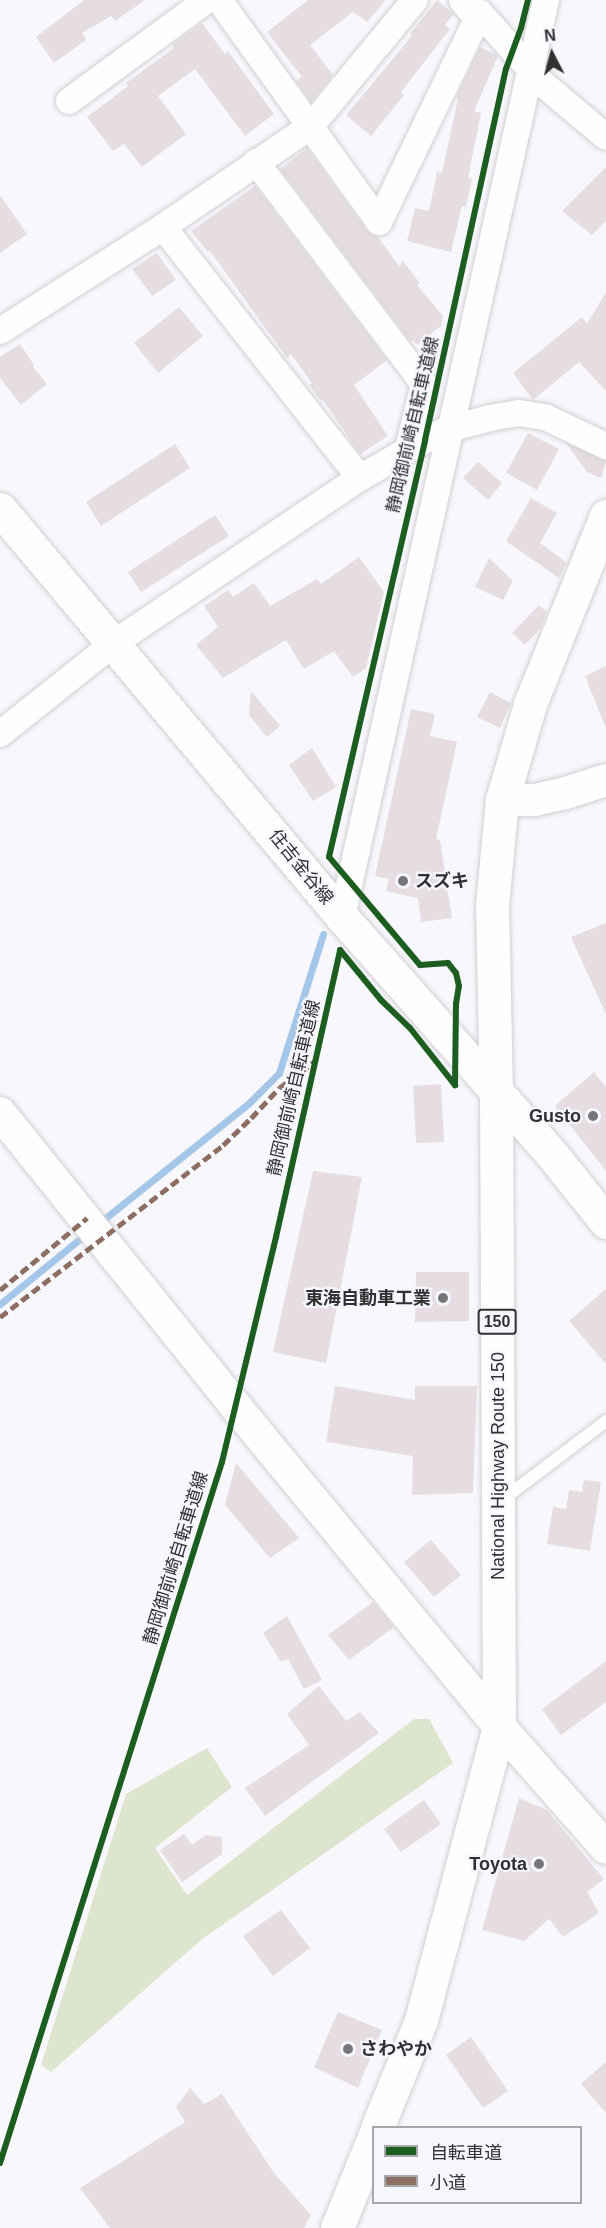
<!DOCTYPE html>
<html>
<head>
<meta charset="utf-8">
<style>
	body { margin:0 }
	#map { position:relative; width:606px; height:2228px; overflow:hidden; background:#f7f7fc; font-family:Helvetica,"Noto Sans JP",sans-serif }
	div>[style] { position:absolute }
	[style*='--x'] { left:calc(var(--x)*1px); top:calc(var(--y)*1px); width:calc(var(--w)*1px); rotate:calc(var(--a)*1deg) }
	.green>* { inset:0; background:#dee5cf }
	.stream>* { height:7px; margin:-3.5px; padding:0 3.5px; transform-origin:3.5px; border-radius:3.5px; background:#a4c7e9 }
	.building>* { inset:0; background:#e5dde2 }
	.roads { filter:drop-shadow(0 0 2px #d0d0d4) drop-shadow(0 0 2px #d0d0d4) }
	.service>* { height:12px; margin:-6px; padding:0 6px; transform-origin:6px; border-radius:6px; background:#fefeff }
	.minor>* { height:26px; margin:-13px; padding:0 13px; transform-origin:13px; border-radius:13px; background:#fefeff }
	.tertiary>* { height:32px; margin:-16px; padding:0 16px; transform-origin:16px; border-radius:16px; background:#fefeff }
	.secondary>* { height:33px; margin:-16.5px; padding:0 16.5px; transform-origin:16.5px; border-radius:16.5px; background:#fefeff }
	.trunk>* { height:33px; margin:-16.5px; padding:0 16.5px; transform-origin:16.5px; border-radius:16.5px; background:#fefeff }
	.quiet>* { height:4.5px; margin-top:-2.25px; transform-origin:0; background:repeating-linear-gradient(90deg,#8d6e63 0 9px,transparent 0 13.5px) }
	.cycleway>* { height:6px; margin:-3px; padding:0 3px; transform-origin:3px; border-radius:3px; background:#1b5e20 }
	.dots>* { width:16px; height:16px; translate:-50% -50%; box-sizing:border-box; border:3px solid #f6f6fd; border-radius:50% }
	span { translate:-50% -50%; white-space:nowrap; text-align:center; line-height:1.15; -webkit-text-stroke:4.5px #f6f6fd; paint-order:stroke }
	.shield-label span { padding:2px 4px; background:#f6f6fd; border:2px solid; border-radius:4px; -webkit-text-stroke-width:0 }
	.shield-label { font-size:16px; color:#313133; font-weight:700 }
	.street-label { font-size:18px; color:#313133 }
	.poi-label { font-size:18px; color:#313133; font-weight:700 }
	.left { translate:0 -50%; text-align:left }
	.right { translate:-100% -50%; text-align:right }
	.legend { position:absolute; left:372px; top:2126px; width:210px; height:78px; box-sizing:border-box; background:#f6f6fd; border:2px solid #a7a7ac; margin:0; padding:8px 10px; list-style:none; font-size:18px; color:#313133 }
	.legend li { display:flex; align-items:center; gap:12px; height:30px }
	.legend b { width:30px; border:2px solid #a7a7ac }
	.north { position:absolute; left:522px; top:24px; width:60px; height:60px; -webkit-text-stroke:4px #f6f6fd; paint-order:stroke; rotate:354deg; font-size:16px; font-weight:700; line-height:24px; text-align:center; color:#313133 }
	.north::after { content:''; display:block; margin:auto; width:21px; height:27px; background:#313133; clip-path:polygon(50% 0,100% 100%,50% 72%,0 100%) }
</style>
</head>
<body>
<div id="map">
	<div class="green">
		<i style="clip-path:polygon(414px 1719px,429px 1719px,453px 1763px,201px 1940px,51px 2072px,41px 2065px,126px 1794px,207px 1748px,232px 1787px,155px 1848px,187px 1895px)"></i>
	</div>
	<div class="stream">
		<i style="--x:98;--y:1224;--w:192;--a:-38.7"></i>
		<i style="--x:248;--y:1104;--w:44;--a:-45"></i>
		<i style="--x:279;--y:1073;--w:146;--a:-72.4"></i>
		<i style="--x:0;--y:1304;--w:112;--a:-39.2"></i>
	</div>
	<div class="building">
		<i style="clip-path:polygon(84px 0,145px 0,115px 21px,111px 16px,82px 33px,86px 40px,54px 63px,36px 37px)"></i>
		<i style="clip-path:polygon(308px 0,386px 0,367px 22px,353px 12px,310px 45px,333px 75px,311px 102px,296px 81px,302px 77px,267px 32px)"></i>
		<i style="clip-path:polygon(437px 0,454px 14px,445px 25px,450px 29px,401px 92px,404px 95px,371px 136px,346px 115px,406px 43px,411px 36px,410px 34px)"></i>
		<i style="clip-path:polygon(202px 23px,225px 54px,228px 51px,274px 114px,245px 136px,195px 69px,158px 96px,186px 134px,142px 167px,124px 144px,113px 151px,87px 117px,128px 86px,126px 83px,174px 48px,172px 45px)"></i>
		<i style="clip-path:polygon(480px 47px,498px 56px,474px 111px,481px 113px,468px 178px,472px 178px,466px 207px,462px 206px,451px 252px,407px 241px,415px 208px,429px 211px,437px 172px,442px 173px,458px 99px,456px 98px)"></i>
		<i style="clip-path:polygon(307px 148px,367px 231px,377px 236px,400px 267px,402px 260px,420px 283px,417px 285px,443px 316px,441px 326px,417px 345px,413px 340px,411px 342px,280px 169px)"></i>
		<i style="clip-path:polygon(606px 167px,606px 221px,592px 235px,562px 211px)"></i>
		<i style="clip-path:polygon(255px 186px,387px 360px,354px 385px,388px 436px,360px 454px,323px 400px,321px 401px,309px 385px,312px 383px,291px 354px,287px 358px,210px 251px,208px 252px,191px 231px)"></i>
		<i style="clip-path:polygon(0 195px,27px 234px,0 253px)"></i>
		<i style="clip-path:polygon(157px 253px,176px 280px,152px 296px,132px 269px)"></i>
		<i style="clip-path:polygon(606px 292px,606px 391px,579px 362px,533px 400px,513px 373px,582px 317px,587px 324px)"></i>
		<i style="clip-path:polygon(179px 307px,203px 336px,158px 373px,134px 343px)"></i>
		<i style="clip-path:polygon(20px 344px,34px 365px,33px 367px,47px 384px,21px 405px,0 378px,0 357px)"></i>
		<i style="clip-path:polygon(528px 433px,559px 449px,537px 490px,506px 473px)"></i>
		<i style="clip-path:polygon(566px 443px,606px 461px,601px 478px,587px 472px)"></i>
		<i style="clip-path:polygon(175px 444px,190px 468px,101px 526px,86px 502px)"></i>
		<i style="clip-path:polygon(478px 462px,502px 483px,488px 500px,463px 478px)"></i>
		<i style="clip-path:polygon(531px 498px,557px 513px,540px 543px,567px 563px,559px 578px,506px 541px)"></i>
		<i style="clip-path:polygon(215px 515px,229px 536px,141px 592px,128px 572px)"></i>
		<i style="clip-path:polygon(359px 557px,384px 592px,366px 668px,353px 677px,334px 651px,304px 669px,286px 640px,223px 678px,196px 645px,218px 627px,204px 606px,228px 590px,233px 597px,254px 583px,270px 606px,317px 579px,321px 584px)"></i>
		<i style="clip-path:polygon(489px 558px,513px 581px,503px 600px,475px 587px)"></i>
		<i style="clip-path:polygon(539px 605px,547px 612px,540px 629px,525px 645px,512px 633px)"></i>
		<i style="clip-path:polygon(606px 666px,606px 726px,605px 726px,585px 676px)"></i>
		<i style="clip-path:polygon(251px 691px,280px 726px,267px 737px,249px 715px)"></i>
		<i style="clip-path:polygon(490px 692px,511px 703px,500px 728px,477px 717px)"></i>
		<i style="clip-path:polygon(411px 709px,435px 714px,430px 736px,457px 742px,436px 839px,440px 840px,452px 918px,421px 922px,418px 898px,386px 891px,389px 879px,375px 876px)"></i>
		<i style="clip-path:polygon(312px 748px,336px 787px,313px 801px,289px 765px)"></i>
		<i style="clip-path:polygon(606px 923px,606px 1014px,571px 937px)"></i>
		<i style="clip-path:polygon(594px 1072px,606px 1087px,606px 1171px,555px 1106px)"></i>
		<i style="clip-path:polygon(441px 1084px,444px 1142px,416px 1143px,413px 1086px)"></i>
		<i style="clip-path:polygon(313px 1171px,362px 1177px,326px 1363px,273px 1352px)"></i>
		<i style="clip-path:polygon(416px 1272px,469px 1272px,469px 1321px,415px 1322px)"></i>
		<i style="clip-path:polygon(606px 1289px,606px 1364px,569px 1321px)"></i>
		<i style="clip-path:polygon(335px 1386px,415px 1400px,415px 1386px,477px 1386px,473px 1493px,412px 1495px,413px 1456px,326px 1442px)"></i>
		<i style="clip-path:polygon(236px 1463px,299px 1538px,270px 1558px,225px 1505px)"></i>
		<i style="clip-path:polygon(584px 1480px,601px 1482px,590px 1551px,547px 1544px,553px 1507px,566px 1509px,569px 1490px,582px 1492px)"></i>
		<i style="clip-path:polygon(431px 1540px,461px 1575px,434px 1597px,404px 1562px)"></i>
		<i style="clip-path:polygon(373px 1602px,394px 1627px,349px 1660px,328px 1635px)"></i>
		<i style="clip-path:polygon(287px 1616px,322px 1680px,304px 1689px,288px 1659px,281px 1662px,263px 1633px)"></i>
		<i style="clip-path:polygon(606px 1661px,606px 1702px,561px 1735px,542px 1709px)"></i>
		<i style="clip-path:polygon(319px 1686px,346px 1721px,360px 1712px,379px 1733px,265px 1816px,245px 1788px,309px 1745px,287px 1714px)"></i>
		<i style="clip-path:polygon(519px 1798px,547px 1810px,604px 1879px,587px 1892px,599px 1913px,563px 1937px,549px 1919px,524px 1941px,482px 1930px)"></i>
		<i style="clip-path:polygon(424px 1800px,441px 1824px,401px 1852px,384px 1829px)"></i>
		<i style="clip-path:polygon(184px 1834px,192px 1845px,206px 1835px,222px 1837px,222px 1854px,182px 1882px,160px 1850px)"></i>
		<i style="clip-path:polygon(281px 1910px,310px 1948px,273px 1976px,243px 1936px)"></i>
		<i style="clip-path:polygon(338px 2012px,382px 2030px,358px 2088px,314px 2067px)"></i>
		<i style="clip-path:polygon(471px 2037px,508px 2091px,483px 2108px,446px 2055px)"></i>
		<i style="clip-path:polygon(606px 2062px,606px 2113px,581px 2084px)"></i>
		<i style="clip-path:polygon(190px 2088px,204px 2104px,222px 2094px,274px 2173px,311px 2215px,304px 2228px,110px 2228px,80px 2188px,185px 2122px,176px 2107px)"></i>
	</div>
	<div class="roads">
		<div class="service">
			<i style="--x:502;--y:1500;--w:131;--a:-37.2"></i>
		</div>
		<div class="minor">
			<i style="--x:219;--y:0;--w:274;--a:54.2"></i>
			<i style="--x:379;--y:222;--w:232;--a:-64.2"></i>
			<i style="--x:462;--y:0;--w:11;--a:52"></i>
			<i style="--x:469;--y:9;--w:12;--a:20"></i>
			<i style="--x:480;--y:13;--w:95;--a:48.4"></i>
			<i style="--x:543;--y:84;--w:82;--a:40.1"></i>
			<i style="--x:69;--y:101;--w:171;--a:-36.2"></i>
			<i style="--x:256;--y:162;--w:278;--a:52.9"></i>
			<i style="--x:424;--y:384;--w:66;--a:104"></i>
			<i style="--x:163;--y:227;--w:319;--a:51.9"></i>
			<i style="--x:0;--y:331;--w:193;--a:-32.5"></i>
			<i style="--x:163;--y:227;--w:179;--a:-34.3"></i>
			<i style="--x:311;--y:126;--w:163;--a:-50.5"></i>
			<i style="--x:0;--y:734;--w:146;--a:-38.6"></i>
			<i style="--x:114;--y:643;--w:296;--a:-33.9"></i>
			<i style="--x:360;--y:478;--w:75;--a:-30.3"></i>
			<i style="--x:425;--y:440;--w:26;--a:-25"></i>
			<i style="--x:449;--y:429;--w:42;--a:-15"></i>
			<i style="--x:490;--y:418;--w:29;--a:-10"></i>
			<i style="--x:519;--y:413;--w:26;--a:9"></i>
			<i style="--x:545;--y:417;--w:68;--a:25.4"></i>
			<i style="--x:342;--y:917;--w:939;--a:-77.46"></i>
		</div>
		<div class="tertiary">
			<i style="--x:502;--y:800;--w:33;--a:0"></i>
			<i style="--x:535;--y:800;--w:32;--a:-13"></i>
			<i style="--x:566;--y:793;--w:42;--a:-18"></i>
			<i style="--x:0;--y:1113;--w:377;--a:51.2"></i>
			<i style="--x:236;--y:1407;--w:413;--a:50.5"></i>
			<i style="--x:499;--y:1726;--w:162;--a:48.7"></i>
		</div>
		<div class="secondary">
			<i style="--x:0;--y:509;--w:532;--a:50.03"></i>
			<i style="--x:342;--y:917;--w:314;--a:48.5"></i>
			<i style="--x:550;--y:1152;--w:90;--a:51.3"></i>
		</div>
		<div class="trunk">
			<i style="--x:377;--y:2128;--w:117;--a:-67.8"></i>
			<i style="--x:421;--y:2020;--w:304;--a:-75.1"></i>
			<i style="--x:499;--y:1726;--w:633;--a:-90.27"></i>
			<i style="--x:496;--y:1093;--w:188;--a:-91.2"></i>
			<i style="--x:492;--y:905;--w:105;--a:-84.6"></i>
			<i style="--x:502;--y:800;--w:100;--a:-73.7"></i>
			<i style="--x:530;--y:704;--w:203;--a:-68"></i>
			<i style="--x:337;--y:2228;--w:98;--a:-67.9"></i>
		</div>
	</div>
	<div class="quiet">
		<i style="--x:0;--y:1290;--w:113;--a:-39.6"></i>
		<i style="--x:0;--y:1317;--w:282;--a:-37.6"></i>
		<i style="--x:223;--y:1145;--w:39;--a:-44"></i>
		<i style="--x:251;--y:1118;--w:41;--a:-47"></i>
		<i style="--x:279;--y:1088;--w:45;--a:-36.9"></i>
	</div>
	<div class="cycleway">
		<i style="--x:340;--y:950;--w:65;--a:50.6"></i>
		<i style="--x:381;--y:1000;--w:40;--a:44"></i>
		<i style="--x:410;--y:1028;--w:73;--a:51.7"></i>
		<i style="--x:455;--y:1085;--w:81;--a:-89.3"></i>
		<i style="--x:456;--y:1004;--w:18;--a:-81"></i>
		<i style="--x:459;--y:986;--w:13;--a:-103"></i>
		<i style="--x:456;--y:973;--w:13;--a:-129"></i>
		<i style="--x:448;--y:963;--w:28;--a:176"></i>
		<i style="--x:420;--y:965;--w:141;--a:-130.1"></i>
		<i style="--x:329;--y:857;--w:428;--a:-77"></i>
		<i style="--x:425;--y:440;--w:380;--a:-77.7"></i>
		<i style="--x:506;--y:69;--w:44;--a:-69.9"></i>
		<i style="--x:521;--y:28;--w:29;--a:-76"></i>
		<i style="--x:0;--y:2163;--w:735;--a:-72.43"></i>
		<i style="--x:222;--y:1462;--w:231;--a:-76.5"></i>
		<i style="--x:276;--y:1237;--w:294;--a:-77.4"></i>
	</div>
	<div class="dots">
		<i style="left:403px;top:881px;background:#767679"></i>
		<i style="left:593px;top:1116px;background:#767679"></i>
		<i style="left:443px;top:1298px;background:#767679"></i>
		<i style="left:539px;top:1864px;background:#767679"></i>
		<i style="left:348px;top:2049px;background:#767679"></i>
	</div>
	<div class="shield-label">
		<span style="left:497px;top:1322px">150</span>
	</div>
	<div class="street-label">
		<span style="left:413px;top:425px;rotate:-77deg">静岡御前崎自転車道線</span>
		<span style="left:301px;top:867px;rotate:51deg">住吉金谷線</span>
		<span style="left:294px;top:1088px;rotate:-77deg">静岡御前崎自転車道線</span>
		<span style="left:498px;top:1466px;rotate:-90deg">National Highway Route 150</span>
		<span style="left:176px;top:1558px;rotate:-73deg">静岡御前崎自転車道線</span>
	</div>
	<div class="poi-label">
		<span class="left" style="left:415px;top:881px">スズキ</span>
		<span class="right" style="left:581px;top:1116px">Gusto</span>
		<span class="right" style="left:431px;top:1298px">東海自動車工業</span>
		<span class="right" style="left:527px;top:1864px">Toyota</span>
		<span class="left" style="left:360px;top:2049px">さわやか</span>
	</div>
	<ul class="legend">
	<li><b style="height:8px;background:#1b5e20"></b>自転車道</li>
	<li><b style="height:8px;background:#8d6e63"></b>小道</li>
	</ul>
	<div class="north">N</div>
</div>
</body>
</html>
